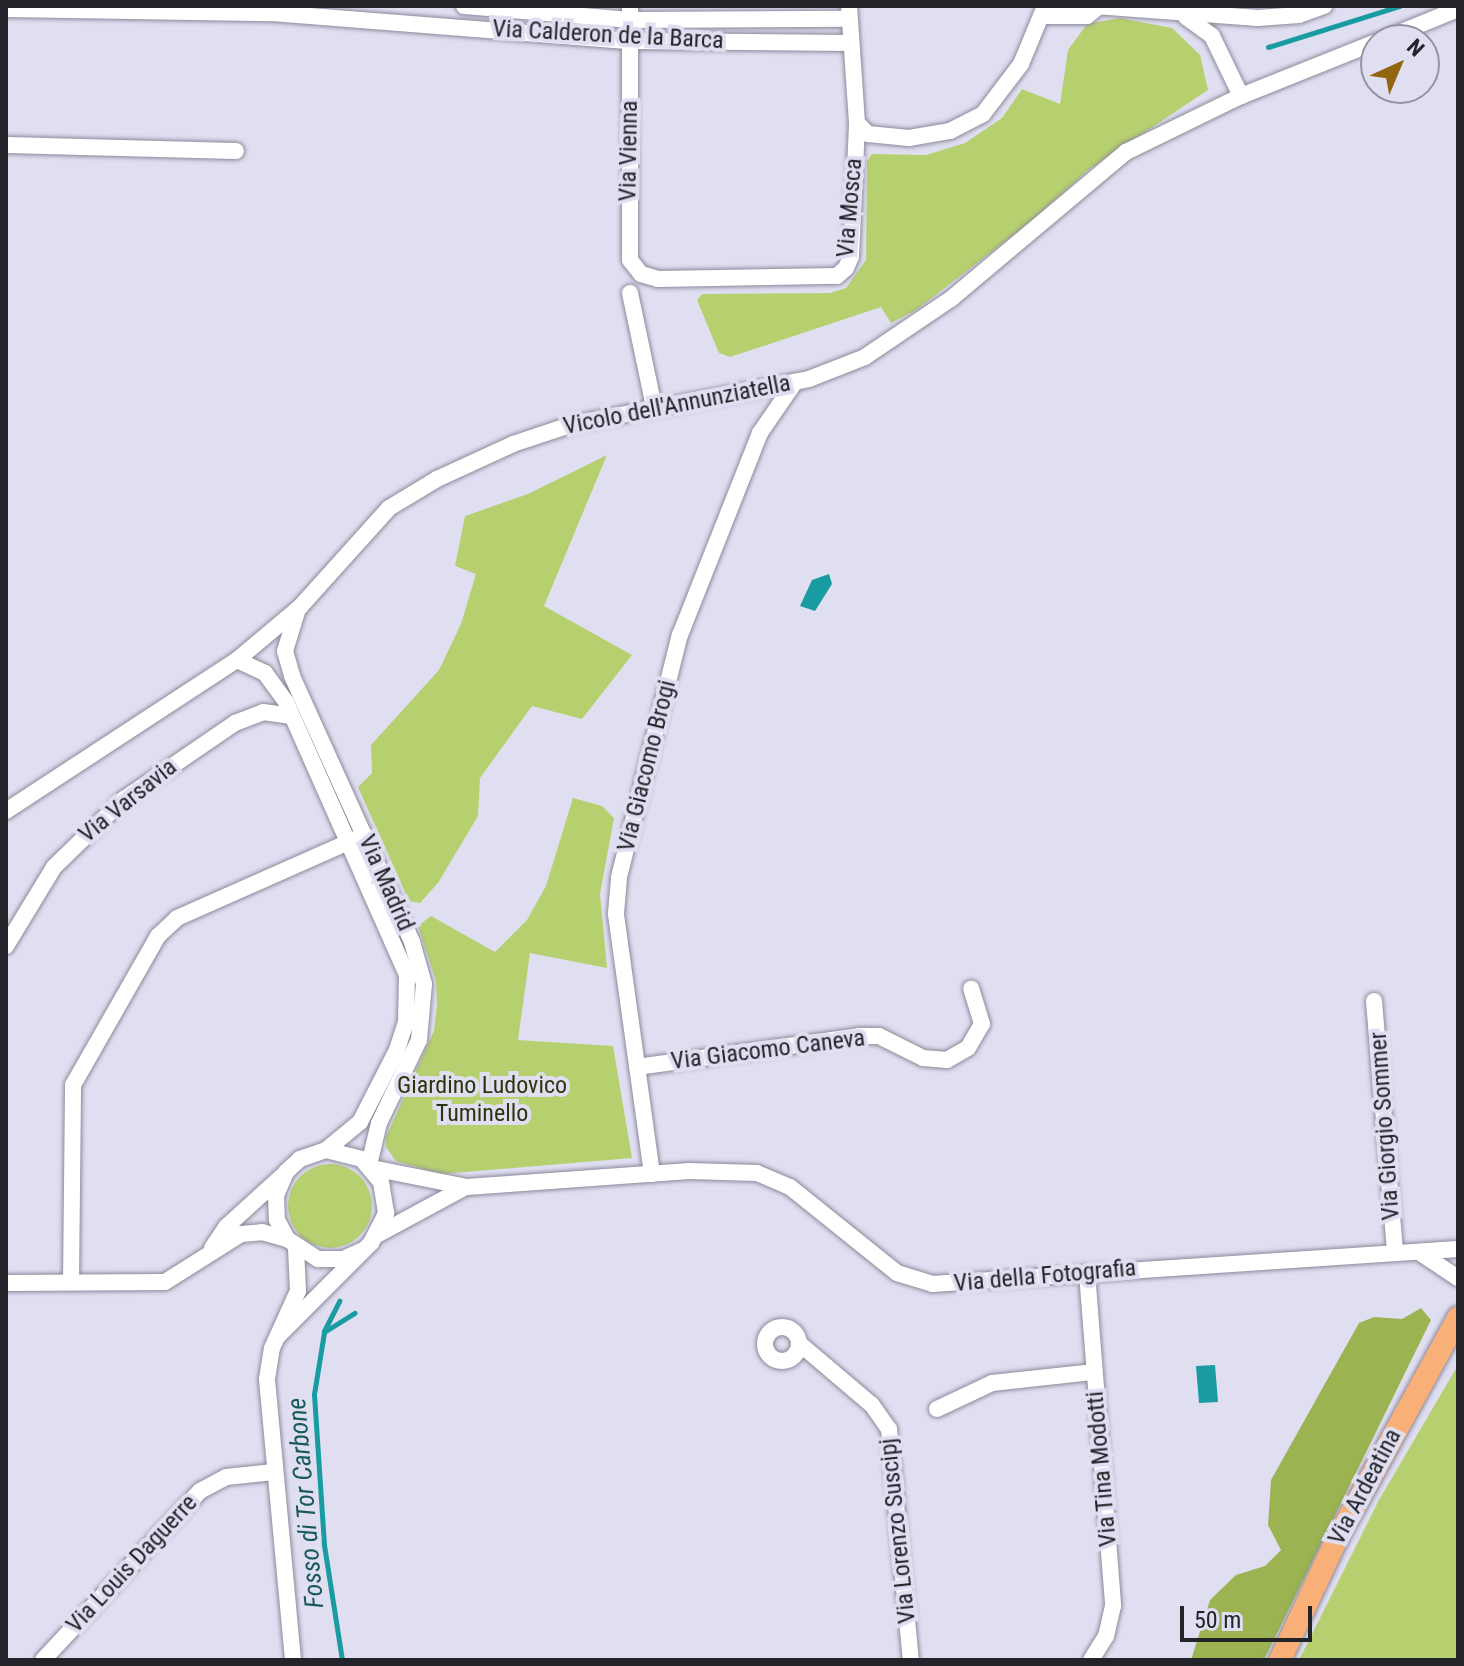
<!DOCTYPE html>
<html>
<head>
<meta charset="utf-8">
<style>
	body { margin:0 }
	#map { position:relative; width:1464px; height:1666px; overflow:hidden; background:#e0dff2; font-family:"Roboto Condensed",sans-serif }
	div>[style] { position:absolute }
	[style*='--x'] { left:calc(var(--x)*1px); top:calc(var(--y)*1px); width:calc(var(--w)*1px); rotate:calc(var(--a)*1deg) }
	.green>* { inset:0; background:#b7d06f }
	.round { border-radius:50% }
	.forest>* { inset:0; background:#9bb350 }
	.water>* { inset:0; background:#189ca2 }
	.stream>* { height:5px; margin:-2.5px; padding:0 2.5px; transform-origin:2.5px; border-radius:2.5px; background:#189ca2 }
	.roads { filter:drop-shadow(0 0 2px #8b8a9b) drop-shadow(0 0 2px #8b8a9b) }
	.minor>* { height:16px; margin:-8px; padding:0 8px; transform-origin:8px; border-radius:8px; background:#fff }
	.minor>.ring { margin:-8px; padding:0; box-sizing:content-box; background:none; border:16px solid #fff; border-radius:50% }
	.major>* { height:22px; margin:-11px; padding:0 11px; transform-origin:11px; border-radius:11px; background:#f9af78 }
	span { translate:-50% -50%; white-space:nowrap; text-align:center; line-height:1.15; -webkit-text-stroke:8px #e0dff2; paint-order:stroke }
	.street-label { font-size:24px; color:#23232a }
	.park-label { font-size:24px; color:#2b340a }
	.water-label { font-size:26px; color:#18595d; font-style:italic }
	.frame { position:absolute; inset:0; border:8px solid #23232a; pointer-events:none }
	.north { position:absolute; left:1360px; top:24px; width:80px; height:80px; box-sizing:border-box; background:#e0dff2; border:2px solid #9494a2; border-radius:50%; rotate:44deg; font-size:22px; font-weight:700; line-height:32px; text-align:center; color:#23232a }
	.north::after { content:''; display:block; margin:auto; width:28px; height:36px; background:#926511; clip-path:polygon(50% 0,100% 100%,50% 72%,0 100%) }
	.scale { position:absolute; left:1180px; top:1606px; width:132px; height:36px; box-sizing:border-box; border:4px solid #23232a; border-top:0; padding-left:10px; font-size:24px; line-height:28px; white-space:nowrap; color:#23232a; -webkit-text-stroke:6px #e0dff2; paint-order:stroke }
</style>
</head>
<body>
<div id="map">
	<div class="green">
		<i style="clip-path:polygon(1120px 18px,1172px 28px,1200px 55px,1208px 90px,1088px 170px,1034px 219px,916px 310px,891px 323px,881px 307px,730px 357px,719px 353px,697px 300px,702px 294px,830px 293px,846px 288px,866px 260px,867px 161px,872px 154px,926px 155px,965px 143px,1002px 118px,1022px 89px,1060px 104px,1068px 50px,1087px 24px)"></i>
		<i style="clip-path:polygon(607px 455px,544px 606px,632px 655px,582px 719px,532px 706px,480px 778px,478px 816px,438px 883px,420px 903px,409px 901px,358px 787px,372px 773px,371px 745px,439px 670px,461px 624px,476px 574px,455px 566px,465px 516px,528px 494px)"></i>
		<i style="clip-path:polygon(573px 798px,602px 806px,614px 818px,600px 894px,607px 968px,530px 953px,518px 1040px,613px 1046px,632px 1158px,441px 1174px,396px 1161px,386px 1147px,386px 1137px,434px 1031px,437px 1004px,436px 981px,418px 926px,431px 916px,495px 952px,527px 920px,546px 886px)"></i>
		<i class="round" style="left:288px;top:1164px;width:84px;height:84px"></i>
		<i style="clip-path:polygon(1458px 1365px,1458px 1660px,1299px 1660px,1379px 1500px)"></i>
	</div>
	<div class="forest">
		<i style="clip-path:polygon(1421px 1308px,1431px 1320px,1264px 1660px,1191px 1660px,1210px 1600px,1236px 1575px,1265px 1566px,1281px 1550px,1268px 1525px,1271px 1480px,1359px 1323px,1374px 1317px,1402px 1319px)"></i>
	</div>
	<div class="water">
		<i style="clip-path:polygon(829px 574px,832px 584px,815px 611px,800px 606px,812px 580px)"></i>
		<i style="clip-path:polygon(1215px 1365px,1218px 1402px,1199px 1403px,1196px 1366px)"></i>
	</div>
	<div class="stream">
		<i style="--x:1268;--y:47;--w:138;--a:-17.3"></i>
		<i style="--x:324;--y:1331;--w:34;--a:-63"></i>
		<i style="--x:342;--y:1660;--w:116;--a:-98.9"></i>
		<i style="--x:324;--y:1545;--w:151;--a:-93.8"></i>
		<i style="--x:314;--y:1394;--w:63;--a:-80.8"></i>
		<i style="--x:324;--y:1332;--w:36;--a:-32"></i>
	</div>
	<div class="roads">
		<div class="minor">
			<i style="--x:464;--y:6;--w:167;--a:4.8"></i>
			<i style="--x:630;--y:20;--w:218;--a:-0.3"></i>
			<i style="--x:630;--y:6;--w:254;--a:90"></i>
			<i style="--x:630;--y:260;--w:18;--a:52"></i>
			<i style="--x:641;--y:274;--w:18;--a:16"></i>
			<i style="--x:658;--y:279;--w:179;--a:-1"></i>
			<i style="--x:837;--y:276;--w:12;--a:-42"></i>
			<i style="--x:846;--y:268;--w:12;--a:-66"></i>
			<i style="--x:851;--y:257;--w:134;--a:-87.4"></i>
			<i style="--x:857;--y:123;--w:117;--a:-93.9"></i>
			<i style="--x:1095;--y:6;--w:163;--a:4.2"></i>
			<i style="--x:1258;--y:18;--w:41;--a:-4.2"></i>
			<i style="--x:1299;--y:15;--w:27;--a:-20"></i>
			<i style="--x:6;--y:9;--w:266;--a:0.9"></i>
			<i style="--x:272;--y:13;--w:359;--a:4.5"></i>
			<i style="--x:630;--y:41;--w:219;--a:0.5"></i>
			<i style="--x:1043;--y:16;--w:44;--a:0"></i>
			<i style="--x:1087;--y:16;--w:14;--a:-39"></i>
			<i style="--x:1186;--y:17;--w:32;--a:36"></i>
			<i style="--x:1212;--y:36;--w:67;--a:64.2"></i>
			<i style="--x:1382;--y:40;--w:82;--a:-22.2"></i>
			<i style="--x:857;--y:123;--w:16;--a:45"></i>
			<i style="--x:868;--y:134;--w:41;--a:5.6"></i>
			<i style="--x:909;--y:138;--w:42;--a:-9.7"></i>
			<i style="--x:950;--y:131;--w:37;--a:-27"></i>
			<i style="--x:983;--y:114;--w:63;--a:-52.8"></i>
			<i style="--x:1021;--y:64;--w:63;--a:-67.5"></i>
			<i style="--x:6;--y:145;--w:230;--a:1.5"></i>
			<i style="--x:630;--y:293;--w:116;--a:78.1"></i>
			<i style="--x:297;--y:612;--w:41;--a:107.1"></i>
			<i style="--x:285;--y:651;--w:26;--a:74"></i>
			<i style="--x:292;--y:676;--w:292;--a:65.7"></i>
			<i style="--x:412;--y:942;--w:44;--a:74.1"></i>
			<i style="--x:424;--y:984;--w:56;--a:95.1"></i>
			<i style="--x:419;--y:1040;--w:92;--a:115.7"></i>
			<i style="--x:379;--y:1123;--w:43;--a:103.4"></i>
			<i style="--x:237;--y:660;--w:31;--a:25"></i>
			<i style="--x:265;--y:673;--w:36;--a:54"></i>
			<i style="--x:286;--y:702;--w:299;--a:66.1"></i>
			<i style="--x:407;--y:975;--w:47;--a:91.2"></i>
			<i style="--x:406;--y:1022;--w:29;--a:108"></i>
			<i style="--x:397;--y:1050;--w:81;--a:117.2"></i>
			<i style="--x:360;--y:1122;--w:44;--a:140.5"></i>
			<i style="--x:6;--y:811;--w:276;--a:-33.2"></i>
			<i style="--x:237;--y:660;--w:82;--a:-40.1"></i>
			<i style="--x:300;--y:607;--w:133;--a:-48"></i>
			<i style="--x:389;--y:508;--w:56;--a:-31.1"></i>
			<i style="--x:437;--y:479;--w:84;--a:-24.7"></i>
			<i style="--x:513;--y:444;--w:63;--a:-18.4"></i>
			<i style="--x:573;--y:424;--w:240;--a:-10.8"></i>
			<i style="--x:809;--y:379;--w:60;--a:-21.4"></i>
			<i style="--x:865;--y:357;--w:105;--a:-34.1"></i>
			<i style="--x:952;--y:298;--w:227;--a:-40"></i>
			<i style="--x:1126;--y:152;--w:128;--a:-26"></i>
			<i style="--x:1241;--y:96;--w:145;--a:-21.8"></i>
			<i style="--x:6;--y:946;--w:92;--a:-58.7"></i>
			<i style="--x:54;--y:867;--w:98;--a:-44.2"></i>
			<i style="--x:124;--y:799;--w:135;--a:-34.4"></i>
			<i style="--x:235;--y:723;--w:30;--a:-21"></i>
			<i style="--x:263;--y:712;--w:29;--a:8"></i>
			<i style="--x:1374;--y:1001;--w:251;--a:85.2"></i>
			<i style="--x:637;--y:1067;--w:224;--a:-7.9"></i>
			<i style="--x:859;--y:1036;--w:20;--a:0"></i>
			<i style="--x:879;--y:1036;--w:49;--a:26.6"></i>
			<i style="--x:923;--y:1058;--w:24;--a:5"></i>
			<i style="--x:947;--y:1060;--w:24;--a:-30"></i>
			<i style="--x:968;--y:1048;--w:28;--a:-60"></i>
			<i style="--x:982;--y:1024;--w:37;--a:-107"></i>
			<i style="--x:372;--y:1168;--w:97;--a:11.3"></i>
			<i style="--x:467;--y:1187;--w:223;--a:-4.1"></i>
			<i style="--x:689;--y:1171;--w:68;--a:1.7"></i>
			<i style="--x:757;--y:1173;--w:36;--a:23"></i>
			<i style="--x:790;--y:1187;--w:137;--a:38.8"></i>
			<i style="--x:897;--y:1273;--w:37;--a:17"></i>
			<i style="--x:932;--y:1284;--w:527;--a:-3.81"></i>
			<i style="--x:652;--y:1174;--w:263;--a:-97.9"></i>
			<i style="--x:616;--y:913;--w:36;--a:-85"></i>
			<i style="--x:619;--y:877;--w:250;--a:-75.9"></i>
			<i style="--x:680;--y:635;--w:217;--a:-68.4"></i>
			<i style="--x:760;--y:433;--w:62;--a:-55.5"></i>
			<i style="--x:377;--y:1235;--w:97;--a:-28.4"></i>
			<i style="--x:212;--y:1248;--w:25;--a:-56"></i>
			<i style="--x:226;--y:1227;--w:76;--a:-42.3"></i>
			<i style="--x:1419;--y:1252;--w:47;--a:33.7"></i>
			<i style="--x:1087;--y:1273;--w:334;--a:85.5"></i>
			<i style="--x:1113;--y:1606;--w:31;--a:103"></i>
			<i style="--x:1106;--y:1636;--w:28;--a:122"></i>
			<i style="--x:71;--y:1282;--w:197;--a:-89.4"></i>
			<i style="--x:73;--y:1085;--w:172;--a:-60.3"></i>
			<i style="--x:158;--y:936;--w:26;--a:-43"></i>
			<i style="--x:177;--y:918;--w:205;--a:-23.9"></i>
			<i style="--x:6;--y:1283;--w:159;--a:-0.4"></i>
			<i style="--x:165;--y:1282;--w:90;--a:-32.3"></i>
			<i style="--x:241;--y:1234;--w:21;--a:-5"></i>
			<i style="--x:262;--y:1232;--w:26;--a:16"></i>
			<i class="ring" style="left:765px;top:1327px;width:18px;height:18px"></i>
			<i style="--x:278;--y:1336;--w:132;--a:-45"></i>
			<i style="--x:371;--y:1243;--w:34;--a:-63"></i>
			<i style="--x:386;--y:1213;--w:31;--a:-99"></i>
			<i style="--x:381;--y:1182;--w:30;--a:-130"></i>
			<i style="--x:362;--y:1159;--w:37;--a:-166"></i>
			<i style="--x:326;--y:1150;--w:28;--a:161"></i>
			<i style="--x:300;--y:1159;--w:19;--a:137"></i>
			<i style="--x:286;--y:1172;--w:25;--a:113"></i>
			<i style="--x:276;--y:1195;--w:25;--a:88"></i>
			<i style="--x:277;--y:1220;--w:21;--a:62"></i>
			<i style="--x:287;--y:1239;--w:37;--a:33"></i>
			<i style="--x:318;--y:1259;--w:25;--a:0"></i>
			<i style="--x:343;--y:1259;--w:22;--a:-24"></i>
			<i style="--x:800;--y:1344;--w:94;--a:40.3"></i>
			<i style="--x:872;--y:1405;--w:29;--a:55"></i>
			<i style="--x:889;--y:1429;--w:232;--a:84.6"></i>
			<i style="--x:937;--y:1409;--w:61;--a:-25.3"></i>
			<i style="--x:992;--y:1383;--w:103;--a:-6.2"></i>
			<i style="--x:43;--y:1660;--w:231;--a:-47.1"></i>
			<i style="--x:200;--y:1491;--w:30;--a:-28"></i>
			<i style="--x:226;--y:1477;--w:48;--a:-5.9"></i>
			<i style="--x:293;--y:1660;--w:282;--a:-95.3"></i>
			<i style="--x:267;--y:1379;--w:31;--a:-81"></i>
			<i style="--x:272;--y:1348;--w:63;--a:-65.5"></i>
			<i style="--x:298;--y:1291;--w:43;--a:-92.7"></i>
		</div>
		<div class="major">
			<i style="--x:1280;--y:1660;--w:136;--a:-64.8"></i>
			<i style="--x:1338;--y:1537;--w:250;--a:-61.3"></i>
		</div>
	</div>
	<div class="street-label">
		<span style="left:608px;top:35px;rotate:3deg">Via Calderon de la Barca</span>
		<span style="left:629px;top:151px;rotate:-89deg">Via Vienna</span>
		<span style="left:850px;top:208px;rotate:-85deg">Via Mosca</span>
		<span style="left:677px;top:405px;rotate:-11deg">Vicolo dell'Annunziatella</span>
		<span style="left:647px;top:766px;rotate:-76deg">Via Giacomo Brogi</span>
		<span style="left:128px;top:801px;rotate:-39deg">Via Varsavia</span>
		<span style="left:386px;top:883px;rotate:66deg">Via Madrid</span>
		<span style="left:768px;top:1050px;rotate:-7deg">Via Giacomo Caneva</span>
		<span style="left:1385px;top:1126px;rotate:-94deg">Via Giorgio Sommer</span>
		<span style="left:1045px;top:1276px;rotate:-5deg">Via della Fotografia</span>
		<span style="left:1102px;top:1469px;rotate:-95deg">Via Tina Modotti</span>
		<span style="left:1365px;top:1487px;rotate:-62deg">Via Ardeatina</span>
		<span style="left:898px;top:1531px;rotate:-96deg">Via Lorenzo Suscipj</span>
		<span style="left:132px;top:1564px;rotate:-47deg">Via Louis Daguerre</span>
	</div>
	<div class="park-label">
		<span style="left:482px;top:1100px">Giardino Ludovico<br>Tuminello</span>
	</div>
	<div class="water-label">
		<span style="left:306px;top:1503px;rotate:-95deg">Fosso di Tor Carbone</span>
	</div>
	<div class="frame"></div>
	<div class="north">N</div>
	<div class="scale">50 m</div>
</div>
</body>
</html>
